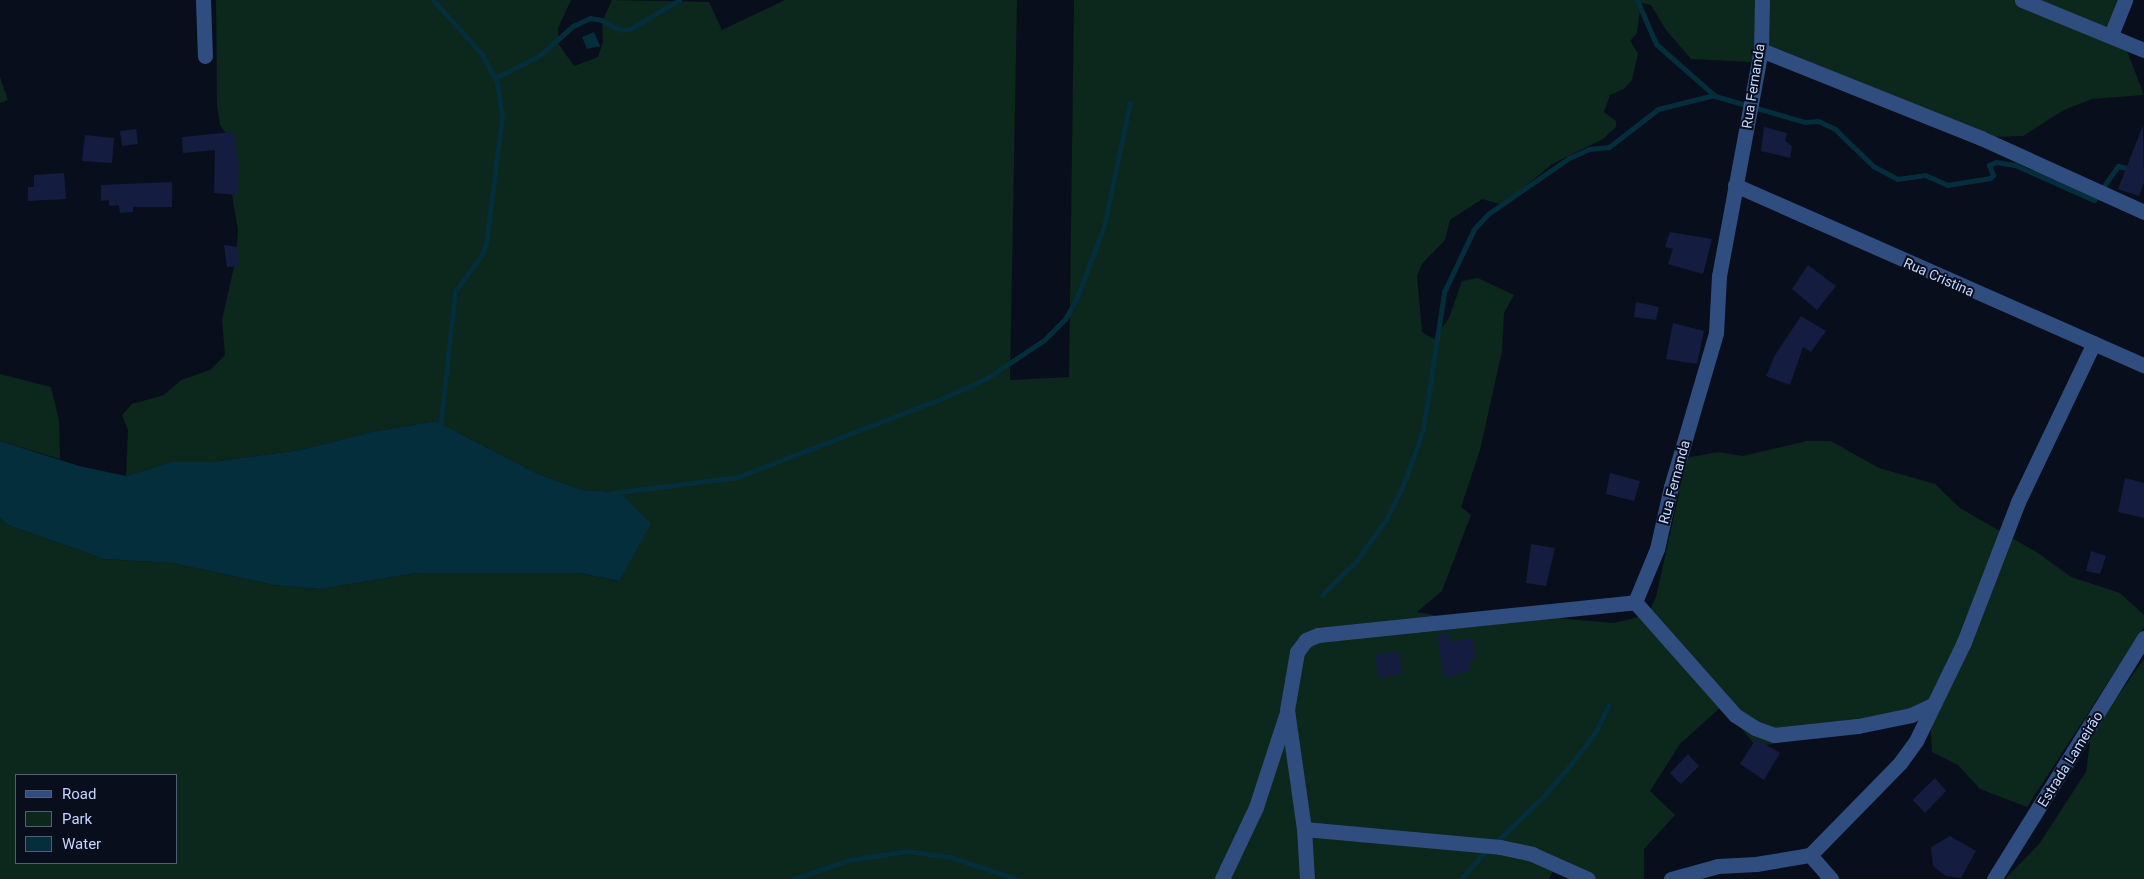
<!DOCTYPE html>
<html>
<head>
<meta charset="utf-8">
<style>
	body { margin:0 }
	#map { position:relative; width:2144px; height:879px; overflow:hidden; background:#090e1d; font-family:Roboto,sans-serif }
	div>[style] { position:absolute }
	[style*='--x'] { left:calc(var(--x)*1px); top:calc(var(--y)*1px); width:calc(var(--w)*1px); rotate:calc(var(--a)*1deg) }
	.green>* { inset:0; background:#0c271b }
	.water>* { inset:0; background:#042e3b }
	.stream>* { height:5px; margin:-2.5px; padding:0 2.5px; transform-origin:2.5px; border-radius:2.5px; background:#042e3b }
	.building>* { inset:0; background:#141d3f }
	.minor>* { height:15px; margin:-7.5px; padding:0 7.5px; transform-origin:7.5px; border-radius:7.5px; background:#304d80 }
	span { translate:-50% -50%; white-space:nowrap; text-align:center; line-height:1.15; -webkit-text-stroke:4px #090e1d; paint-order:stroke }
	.street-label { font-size:14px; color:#c5d6ff }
	.legend { position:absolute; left:15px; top:774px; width:162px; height:90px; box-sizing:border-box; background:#090e1d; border:1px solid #545e77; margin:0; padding:6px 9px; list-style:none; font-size:15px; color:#c5d6ff }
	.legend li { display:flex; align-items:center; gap:10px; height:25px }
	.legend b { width:25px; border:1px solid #545e77 }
</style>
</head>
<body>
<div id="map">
	<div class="green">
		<i style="clip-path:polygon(evenodd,216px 0,571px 0,558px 28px,558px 43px,574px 66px,598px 57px,603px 42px,602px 22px,612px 0,709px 2px,722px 30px,785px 0,1017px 0,1010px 380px,1069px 377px,1074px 0,2125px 0,2117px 25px,2144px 95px,2092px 99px,2064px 110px,2023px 136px,1992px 137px,1759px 41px,1751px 62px,1691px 59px,1666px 30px,1651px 5px,1641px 3px,1637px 33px,1630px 41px,1638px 53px,1632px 80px,1624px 89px,1610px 95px,1604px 112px,1616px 121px,1616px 127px,1603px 139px,1552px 164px,1503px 205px,1482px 199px,1450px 220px,1445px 240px,1422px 264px,1417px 276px,1422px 332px,1434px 339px,1449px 318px,1462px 281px,1478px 278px,1514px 295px,1504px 313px,1502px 351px,1480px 450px,1461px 507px,1471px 515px,1442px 591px,1417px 612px,1454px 619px,1522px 615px,1614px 623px,1635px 618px,1649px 612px,1656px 597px,1679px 494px,1675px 474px,1679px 464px,1690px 457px,1718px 452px,1743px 456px,1807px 441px,1831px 441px,1879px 468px,1935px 484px,1960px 508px,2038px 553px,2071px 577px,2120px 593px,2144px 615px,2144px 627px,2027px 807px,1980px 789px,1958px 765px,1932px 752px,1930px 714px,1757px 747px,1722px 706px,1680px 744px,1650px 791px,1675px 815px,1644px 849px,1644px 879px,1590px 879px,1559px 858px,1549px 879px,0 879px,0 518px,8px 525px,104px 559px,172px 563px,274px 585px,320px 589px,417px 573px,578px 573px,618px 581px,620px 492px,582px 490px,538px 474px,436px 421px,371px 432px,300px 450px,213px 462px,171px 462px,126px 476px,128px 430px,122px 415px,132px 404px,164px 395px,181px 380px,210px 370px,225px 355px,222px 320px,236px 258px,238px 230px,231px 189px,230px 139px,220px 125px,217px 105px,216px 0,16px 775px,176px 775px,176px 863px,16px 863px,16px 775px)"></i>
		<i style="clip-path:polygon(0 77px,8px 100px,0 103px)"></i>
		<i style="clip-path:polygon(0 374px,51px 387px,59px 420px,60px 459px,0 441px)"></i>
		<i style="clip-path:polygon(2144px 659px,2144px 879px,2005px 879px,2039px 844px,2086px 772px,2091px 734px)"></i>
	</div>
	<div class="water">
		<i style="clip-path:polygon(594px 32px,600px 46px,587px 49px,582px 37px)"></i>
		<i style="clip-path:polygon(436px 421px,538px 474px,582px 490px,620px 492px,651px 524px,619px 581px,578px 573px,417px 573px,320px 589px,274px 585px,172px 563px,104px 559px,8px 525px,0 518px,0 441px,79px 466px,126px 476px,171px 462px,213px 462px,300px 450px,371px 432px)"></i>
	</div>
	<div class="stream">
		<i style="--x:433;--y:0;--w:72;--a:47.8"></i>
		<i style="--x:481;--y:53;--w:33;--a:61"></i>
		<i style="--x:497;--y:82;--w:35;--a:82"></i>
		<i style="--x:502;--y:117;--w:128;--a:97.2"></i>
		<i style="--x:486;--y:244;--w:13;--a:113"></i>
		<i style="--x:481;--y:256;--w:44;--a:126.6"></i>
		<i style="--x:455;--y:291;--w:139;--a:96.2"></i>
		<i style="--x:1637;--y:0;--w:48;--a:66.6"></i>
		<i style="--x:1656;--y:44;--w:79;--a:41.4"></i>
		<i style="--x:1715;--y:96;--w:94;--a:16.1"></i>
		<i style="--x:1805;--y:122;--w:13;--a:-4"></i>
		<i style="--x:1818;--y:121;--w:19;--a:25"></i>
		<i style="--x:1835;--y:129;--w:53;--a:44.2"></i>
		<i style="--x:1873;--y:166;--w:27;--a:28"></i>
		<i style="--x:1897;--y:179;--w:28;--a:-8"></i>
		<i style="--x:1925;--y:175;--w:24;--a:24"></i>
		<i style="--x:1947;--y:185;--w:44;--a:-9.2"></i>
		<i style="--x:1990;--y:178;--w:4;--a:-45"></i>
		<i style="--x:1993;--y:175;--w:11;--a:-112"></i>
		<i style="--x:1989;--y:165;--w:8;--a:-23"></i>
		<i style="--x:1996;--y:162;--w:19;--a:9"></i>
		<i style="--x:2015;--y:165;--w:86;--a:23.9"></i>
		<i style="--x:2094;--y:200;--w:42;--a:-54.8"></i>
		<i style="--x:2118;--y:166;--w:27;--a:13"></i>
		<i style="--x:495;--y:78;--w:49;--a:-26.6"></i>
		<i style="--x:539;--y:56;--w:45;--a:-41.4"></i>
		<i style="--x:573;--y:26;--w:19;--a:-25"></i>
		<i style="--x:590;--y:18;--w:11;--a:10"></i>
		<i style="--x:601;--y:20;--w:22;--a:27"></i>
		<i style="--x:621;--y:30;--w:9;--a:-6"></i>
		<i style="--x:630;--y:29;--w:57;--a:-30.6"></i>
		<i style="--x:612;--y:493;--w:127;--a:-7.2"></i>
		<i style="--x:738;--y:477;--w:220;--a:-21.1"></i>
		<i style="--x:943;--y:398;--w:48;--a:-24.4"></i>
		<i style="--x:987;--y:378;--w:69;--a:-33.7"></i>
		<i style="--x:1044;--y:340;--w:30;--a:-45"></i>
		<i style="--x:1065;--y:319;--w:22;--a:-60"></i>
		<i style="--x:1076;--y:300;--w:79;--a:-69.3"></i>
		<i style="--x:1104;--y:226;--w:126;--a:-78.1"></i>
		<i style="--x:1322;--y:595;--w:48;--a:-45"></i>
		<i style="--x:1356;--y:561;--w:51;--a:-53.8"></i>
		<i style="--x:1386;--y:520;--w:41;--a:-64.1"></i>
		<i style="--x:1404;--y:483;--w:56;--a:-70.3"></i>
		<i style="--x:1423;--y:430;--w:140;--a:-81.3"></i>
		<i style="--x:1444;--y:292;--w:70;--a:-64.5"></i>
		<i style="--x:1474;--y:229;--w:21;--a:-47"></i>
		<i style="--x:1488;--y:214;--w:98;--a:-34.7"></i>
		<i style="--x:1569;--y:158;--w:22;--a:-24"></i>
		<i style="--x:1589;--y:149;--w:20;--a:-6"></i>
		<i style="--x:1609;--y:147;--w:62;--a:-37.8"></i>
		<i style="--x:1658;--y:109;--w:58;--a:-14"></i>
		<i style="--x:1495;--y:843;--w:65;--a:-43.8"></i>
		<i style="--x:1542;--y:798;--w:46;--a:-49.4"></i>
		<i style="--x:1572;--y:763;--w:40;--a:-53"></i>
		<i style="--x:1596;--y:731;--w:28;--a:-64"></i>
		<i style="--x:793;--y:879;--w:59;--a:-18.7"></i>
		<i style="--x:849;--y:860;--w:59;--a:-8.8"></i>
		<i style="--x:907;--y:851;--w:43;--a:7.9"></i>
		<i style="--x:950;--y:857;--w:71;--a:18.2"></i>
		<i style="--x:1461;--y:879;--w:38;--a:-49"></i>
	</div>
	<div class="building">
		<i style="clip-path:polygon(2143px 125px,2144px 182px,2139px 196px,2118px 189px)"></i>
		<i style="clip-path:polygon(1764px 127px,1787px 133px,1785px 141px,1792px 146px,1790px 158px,1761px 151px)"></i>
		<i style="clip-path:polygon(136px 129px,138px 144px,122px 146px,120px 131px)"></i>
		<i style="clip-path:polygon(234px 132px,239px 168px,238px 195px,214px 193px,215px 150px,183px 153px,182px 137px)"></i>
		<i style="clip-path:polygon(85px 135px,114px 138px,112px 163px,82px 161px)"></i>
		<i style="clip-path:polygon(64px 173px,66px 199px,28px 201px,28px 187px,34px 187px,34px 175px)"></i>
		<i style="clip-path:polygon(172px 182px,172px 207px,133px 207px,133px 212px,120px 213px,119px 205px,109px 206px,109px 200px,101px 201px,101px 185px)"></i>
		<i style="clip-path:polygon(1670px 232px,1712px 239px,1703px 274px,1668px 264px,1673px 249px,1665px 247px)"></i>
		<i style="clip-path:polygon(224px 245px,238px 247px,239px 266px,227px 267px)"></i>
		<i style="clip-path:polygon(1808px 265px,1836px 286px,1817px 310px,1792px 289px)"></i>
		<i style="clip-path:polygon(1636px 302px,1659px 307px,1656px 320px,1634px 317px)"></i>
		<i style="clip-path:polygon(1801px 316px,1826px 331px,1811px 352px,1803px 347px,1790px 385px,1766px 376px,1775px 355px)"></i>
		<i style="clip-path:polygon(1673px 323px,1704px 331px,1697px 364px,1666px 359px)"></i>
		<i style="clip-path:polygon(1610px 473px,1640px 481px,1634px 501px,1606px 494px)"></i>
		<i style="clip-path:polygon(2125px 478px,2144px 483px,2144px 518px,2118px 512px)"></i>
		<i style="clip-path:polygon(1531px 544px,1555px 548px,1546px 586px,1526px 583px)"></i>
		<i style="clip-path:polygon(2091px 551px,2106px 556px,2100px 574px,2086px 571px)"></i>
		<i style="clip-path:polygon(1449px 633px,1450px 642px,1472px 638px,1476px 659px,1469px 660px,1470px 671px,1444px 678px,1437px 635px)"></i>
		<i style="clip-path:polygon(1399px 651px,1402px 674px,1379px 678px,1375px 655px)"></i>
		<i style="clip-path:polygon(1756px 739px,1780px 753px,1764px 780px,1740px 764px)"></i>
		<i style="clip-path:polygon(1688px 754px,1699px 766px,1681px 784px,1670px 773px)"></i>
		<i style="clip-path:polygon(1935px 778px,1946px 791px,1925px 813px,1913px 800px)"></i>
		<i style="clip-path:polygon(1950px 836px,1976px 851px,1961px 878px,1946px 876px,1933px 866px,1931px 847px)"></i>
	</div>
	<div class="minor">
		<i style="--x:203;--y:0;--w:56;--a:88"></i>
		<i style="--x:2022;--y:0;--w:132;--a:22.3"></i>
		<i style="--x:2111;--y:35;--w:38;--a:-68"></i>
		<i style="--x:1761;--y:50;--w:237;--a:21.8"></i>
		<i style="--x:1981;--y:138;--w:179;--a:24.4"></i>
		<i style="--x:1735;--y:185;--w:447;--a:23.8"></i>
		<i style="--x:1635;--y:602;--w:151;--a:48.5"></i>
		<i style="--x:1735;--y:715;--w:24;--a:33"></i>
		<i style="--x:1755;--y:728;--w:20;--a:20"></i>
		<i style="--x:1774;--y:735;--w:84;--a:-6.1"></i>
		<i style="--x:1858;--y:726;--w:54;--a:-11.7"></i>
		<i style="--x:1911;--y:715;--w:23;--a:-25"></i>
		<i style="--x:1304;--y:829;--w:197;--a:5.2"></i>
		<i style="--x:1500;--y:847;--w:33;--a:12"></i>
		<i style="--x:1532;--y:854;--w:61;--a:24.1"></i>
		<i style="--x:1222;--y:879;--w:80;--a:-64.7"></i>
		<i style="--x:1256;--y:807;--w:97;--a:-71.9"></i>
		<i style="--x:1307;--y:879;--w:50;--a:-93.4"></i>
		<i style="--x:1304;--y:829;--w:120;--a:-98.1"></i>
		<i style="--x:1287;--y:710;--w:59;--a:-80.2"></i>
		<i style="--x:1297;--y:652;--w:15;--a:-53"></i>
		<i style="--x:1306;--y:640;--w:13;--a:-23"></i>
		<i style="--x:1318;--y:635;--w:319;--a:-5.9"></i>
		<i style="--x:1635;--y:602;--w:57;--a:-67.5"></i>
		<i style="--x:1657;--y:549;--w:64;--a:-77.3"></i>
		<i style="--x:1671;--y:487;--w:160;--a:-73.7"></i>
		<i style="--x:1716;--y:333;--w:57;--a:-87"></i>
		<i style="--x:1719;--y:276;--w:230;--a:-79.5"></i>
		<i style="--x:1761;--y:50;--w:50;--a:-88.9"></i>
		<i style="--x:1671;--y:879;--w:49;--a:-15.5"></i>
		<i style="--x:1718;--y:866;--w:38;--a:-3"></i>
		<i style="--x:1756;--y:864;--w:55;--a:-9.5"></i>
		<i style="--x:1831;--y:879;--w:32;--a:-131"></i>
		<i style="--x:1810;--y:855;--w:129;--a:-45.6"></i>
		<i style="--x:1900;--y:763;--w:27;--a:-54"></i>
		<i style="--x:1916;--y:741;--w:110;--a:-64.1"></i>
		<i style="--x:1964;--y:642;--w:150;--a:-68.9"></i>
		<i style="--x:2018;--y:502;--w:176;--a:-64.5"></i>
		<i style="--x:1994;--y:879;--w:284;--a:-58.1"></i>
	</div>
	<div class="street-label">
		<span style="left:1753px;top:86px;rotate:-81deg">Rua Fernanda</span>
		<span style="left:1939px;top:277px;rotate:24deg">Rua Cristina</span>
		<span style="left:1674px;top:482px;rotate:-75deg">Rua Fernanda</span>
		<span style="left:2070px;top:759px;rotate:-58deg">Estrada Lameirão</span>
	</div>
	<ul class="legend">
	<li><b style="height:6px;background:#304d80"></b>Road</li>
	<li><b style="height:14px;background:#0c271b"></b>Park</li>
	<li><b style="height:14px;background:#042e3b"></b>Water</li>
	</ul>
</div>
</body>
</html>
